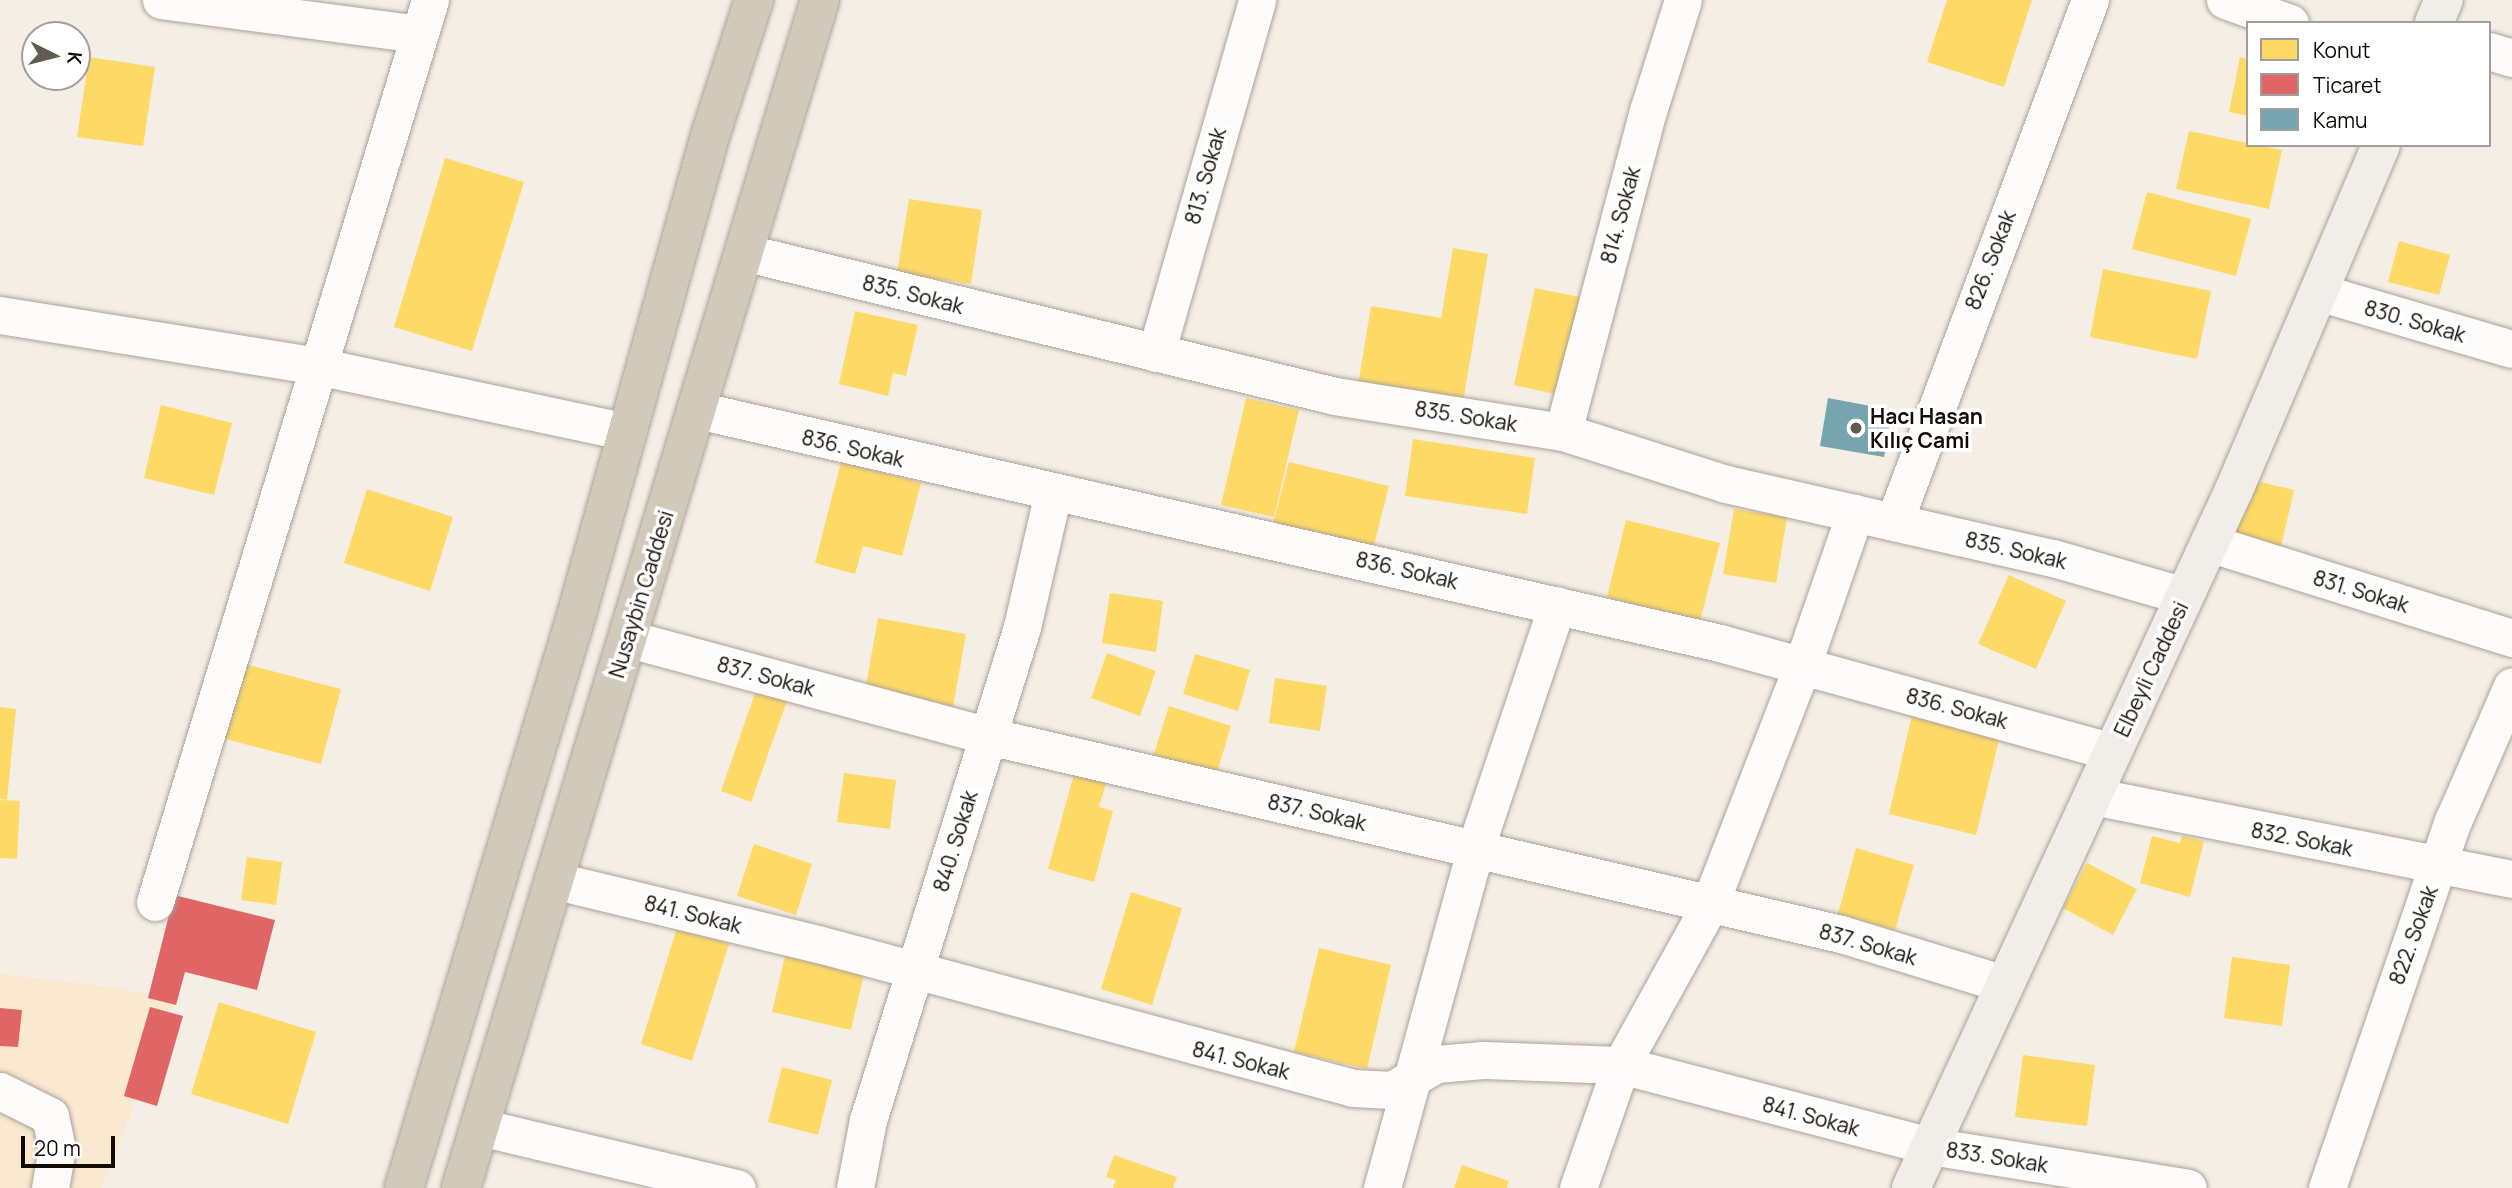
<!DOCTYPE html>
<html>
<head>
<meta charset="utf-8">
<style>
	body { margin:0 }
	#map { position:relative; width:2512px; height:1188px; overflow:hidden; background:#f5eee4; font-family:Manrope,sans-serif }
	div>[style] { position:absolute }
	[style*='--x'] { left:calc(var(--x)*1px); top:calc(var(--y)*1px); width:calc(var(--w)*1px); rotate:calc(var(--a)*1deg) }
	.built>* { inset:0; background:#fae8cf }
	.homes>* { inset:0; background:#ffd966 }
	.shops>* { inset:0; background:#e06666 }
	.public>* { inset:0; background:#76a5af }
	.roads { filter:drop-shadow(0 0 2px #a9a298) drop-shadow(0 0 2px #a9a298) }
	.street>* { height:37px; margin:-18.5px; padding:0 18.5px; transform-origin:18.5px; border-radius:18.5px; background:#fefcfb }
	.secondary>* { height:38px; margin:-19px; padding:0 19px; transform-origin:19px; border-radius:19px; background:#f1ede8 }
	.highway>* { height:38px; margin:-19px; padding:0 19px; transform-origin:19px; border-radius:19px; background:#d1cabb }
	.dots>* { width:19px; height:19px; translate:-50% -50%; box-sizing:border-box; border:4px solid #fff; border-radius:50% }
	span { translate:-50% -50%; white-space:nowrap; text-align:center; line-height:1.15; -webkit-text-stroke:7px #fff; paint-order:stroke }
	.street-label { font-size:21px; color:#120b02 }
	.poi-label { font-size:21px; color:#120b02; font-weight:700 }
	.left { translate:0 -50%; text-align:left }
	.legend { position:absolute; left:2246px; top:21px; width:245px; height:126px; box-sizing:border-box; background:#fff; border:2px solid #a09d9a; margin:0; padding:9px 12px; list-style:none; font-size:21px; color:#120b02 }
	.legend li { display:flex; align-items:center; gap:14px; height:35px }
	.legend b { width:35px; border:2px solid #a09d9a }
	.north { position:absolute; left:21px; top:21px; width:70px; height:70px; box-sizing:border-box; background:#fff; border:2px solid #a09d9a; border-radius:50%; rotate:96deg; font-size:19px; font-weight:700; line-height:28px; text-align:center; color:#120b02 }
	.north::after { content:''; display:block; margin:auto; width:24px; height:32px; background:#615a51; clip-path:polygon(50% 0,100% 100%,50% 72%,0 100%) }
	.scale { position:absolute; left:21px; top:1136px; width:94px; height:32px; box-sizing:border-box; border:4px solid #120b02; border-top:0; padding-left:9px; font-size:21px; line-height:24px; white-space:nowrap; color:#120b02; -webkit-text-stroke:5px #fff; paint-order:stroke }
</style>
</head>
<body>
<div id="map">
	<div class="built">
		<i style="clip-path:polygon(0 974px,118px 988px,175px 1001px,101px 1188px,0 1188px)"></i>
	</div>
	<div class="homes">
		<i style="clip-path:polygon(1947px 0,2032px 0,2004px 87px,1927px 62px)"></i>
		<i style="clip-path:polygon(89px 57px,155px 67px,143px 146px,77px 137px)"></i>
		<i style="clip-path:polygon(2240px 57px,2248px 59px,2248px 116px,2229px 112px)"></i>
		<i style="clip-path:polygon(2189px 131px,2282px 150px,2269px 209px,2176px 189px)"></i>
		<i style="clip-path:polygon(445px 158px,524px 182px,472px 351px,394px 327px)"></i>
		<i style="clip-path:polygon(2147px 192px,2251px 219px,2236px 276px,2132px 249px)"></i>
		<i style="clip-path:polygon(909px 199px,982px 210px,971px 284px,897px 273px)"></i>
		<i style="clip-path:polygon(2399px 241px,2450px 255px,2439px 295px,2388px 282px)"></i>
		<i style="clip-path:polygon(1453px 248px,1488px 254px,1463px 402px,1358px 385px,1371px 306px,1441px 318px)"></i>
		<i style="clip-path:polygon(2103px 269px,2211px 291px,2197px 359px,2090px 337px)"></i>
		<i style="clip-path:polygon(1535px 288px,1580px 297px,1559px 395px,1514px 385px)"></i>
		<i style="clip-path:polygon(855px 311px,918px 325px,906px 376px,893px 373px,888px 396px,839px 384px)"></i>
		<i style="clip-path:polygon(1246px 398px,1299px 410px,1274px 517px,1221px 505px)"></i>
		<i style="clip-path:polygon(161px 405px,232px 423px,214px 495px,144px 478px)"></i>
		<i style="clip-path:polygon(1413px 439px,1535px 458px,1527px 514px,1405px 496px)"></i>
		<i style="clip-path:polygon(841px 462px,921px 483px,902px 556px,863px 546px,855px 574px,815px 563px)"></i>
		<i style="clip-path:polygon(1289px 462px,1389px 486px,1373px 549px,1273px 524px)"></i>
		<i style="clip-path:polygon(2244px 478px,2294px 490px,2281px 547px,2231px 536px)"></i>
		<i style="clip-path:polygon(367px 489px,453px 517px,430px 591px,344px 563px)"></i>
		<i style="clip-path:polygon(1734px 509px,1787px 517px,1776px 583px,1723px 574px)"></i>
		<i style="clip-path:polygon(1626px 520px,1720px 543px,1700px 621px,1607px 597px)"></i>
		<i style="clip-path:polygon(2009px 575px,2066px 601px,2036px 669px,1978px 644px)"></i>
		<i style="clip-path:polygon(1110px 593px,1163px 601px,1156px 652px,1102px 643px)"></i>
		<i style="clip-path:polygon(878px 618px,966px 634px,953px 707px,865px 691px)"></i>
		<i style="clip-path:polygon(1107px 653px,1156px 671px,1140px 716px,1091px 698px)"></i>
		<i style="clip-path:polygon(1195px 654px,1250px 670px,1238px 711px,1183px 694px)"></i>
		<i style="clip-path:polygon(240px 663px,341px 689px,321px 764px,221px 738px)"></i>
		<i style="clip-path:polygon(1275px 678px,1327px 686px,1320px 731px,1269px 723px)"></i>
		<i style="clip-path:polygon(756px 690px,787px 701px,751px 802px,721px 791px)"></i>
		<i style="clip-path:polygon(1169px 706px,1231px 726px,1216px 776px,1153px 757px)"></i>
		<i style="clip-path:polygon(0 707px,16px 709px,7px 800px,0 799px)"></i>
		<i style="clip-path:polygon(1912px 715px,2000px 736px,1976px 835px,1889px 814px)"></i>
		<i style="clip-path:polygon(844px 773px,896px 780px,890px 829px,837px 822px)"></i>
		<i style="clip-path:polygon(1074px 774px,1106px 783px,1099px 807px,1113px 811px,1094px 882px,1048px 869px)"></i>
		<i style="clip-path:polygon(0 800px,20px 801px,17px 859px,0 858px)"></i>
		<i style="clip-path:polygon(2152px 836px,2180px 843px,2182px 836px,2204px 841px,2190px 897px,2140px 883px)"></i>
		<i style="clip-path:polygon(754px 844px,812px 864px,796px 915px,737px 896px)"></i>
		<i style="clip-path:polygon(1856px 848px,1914px 865px,1895px 930px,1838px 914px)"></i>
		<i style="clip-path:polygon(247px 857px,282px 862px,276px 905px,241px 900px)"></i>
		<i style="clip-path:polygon(2087px 863px,2137px 889px,2113px 935px,2063px 908px)"></i>
		<i style="clip-path:polygon(1131px 892px,1182px 908px,1152px 1005px,1101px 989px)"></i>
		<i style="clip-path:polygon(677px 928px,729px 944px,692px 1061px,641px 1044px)"></i>
		<i style="clip-path:polygon(1319px 948px,1391px 965px,1367px 1069px,1294px 1052px)"></i>
		<i style="clip-path:polygon(786px 952px,865px 970px,851px 1030px,772px 1012px)"></i>
		<i style="clip-path:polygon(2232px 957px,2290px 965px,2282px 1026px,2224px 1018px)"></i>
		<i style="clip-path:polygon(219px 1002px,316px 1032px,288px 1124px,191px 1094px)"></i>
		<i style="clip-path:polygon(2023px 1055px,2095px 1065px,2087px 1126px,2015px 1117px)"></i>
		<i style="clip-path:polygon(782px 1067px,832px 1080px,818px 1135px,768px 1122px)"></i>
		<i style="clip-path:polygon(1114px 1155px,1177px 1177px,1173px 1188px,1113px 1188px,1116px 1180px,1106px 1177px)"></i>
		<i style="clip-path:polygon(1462px 1165px,1509px 1181px,1507px 1188px,1454px 1188px)"></i>
	</div>
	<div class="shops">
		<i style="clip-path:polygon(174px 895px,275px 920px,257px 990px,185px 972px,176px 1005px,148px 998px)"></i>
		<i style="clip-path:polygon(150px 1007px,183px 1016px,157px 1106px,124px 1096px)"></i>
		<i style="clip-path:polygon(0 1008px,22px 1010px,18px 1047px,0 1046px)"></i>
	</div>
	<div class="public">
		<i style="clip-path:polygon(1828px 398px,1892px 410px,1884px 457px,1820px 446px)"></i>
	</div>
	<div class="roads">
		<div class="street">
			<i style="--x:161;--y:0;--w:260;--a:7.5"></i>
			<i style="--x:2225;--y:0;--w:69;--a:19.5"></i>
			<i style="--x:2489;--y:51;--w:24;--a:17"></i>
			<i style="--x:743;--y:252;--w:609;--a:13.67"></i>
			<i style="--x:1335;--y:396;--w:231;--a:9"></i>
			<i style="--x:1563;--y:432;--w:171;--a:17.7"></i>
			<i style="--x:1726;--y:484;--w:335;--a:12.8"></i>
			<i style="--x:2053;--y:558;--w:137;--a:16.1"></i>
			<i style="--x:2318;--y:292;--w:202;--a:16.4"></i>
			<i style="--x:0;--y:315;--w:321;--a:9.1"></i>
			<i style="--x:317;--y:366;--w:317;--a:12"></i>
			<i style="--x:1156;--y:353;--w:367;--a:-74"></i>
			<i style="--x:697;--y:410;--w:1049;--a:12.83"></i>
			<i style="--x:1720;--y:643;--w:407;--a:15.5"></i>
			<i style="--x:1563;--y:432;--w:332;--a:-75.2"></i>
			<i style="--x:1648;--y:111;--w:116;--a:-72.5"></i>
			<i style="--x:1894;--y:522;--w:558;--a:-69.42"></i>
			<i style="--x:2209;--y:543;--w:318;--a:17.4"></i>
			<i style="--x:629;--y:639;--w:372;--a:15.1"></i>
			<i style="--x:988;--y:736;--w:876;--a:13.07"></i>
			<i style="--x:1841;--y:934;--w:171;--a:17"></i>
			<i style="--x:2092;--y:796;--w:428;--a:11.2"></i>
			<i style="--x:553;--y:880;--w:273;--a:13.6"></i>
			<i style="--x:818;--y:944;--w:554;--a:15.06"></i>
			<i style="--x:1353;--y:1088;--w:39;--a:3"></i>
			<i style="--x:1392;--y:1090;--w:51;--a:-30.6"></i>
			<i style="--x:1436;--y:1064;--w:47;--a:-4.9"></i>
			<i style="--x:1483;--y:1060;--w:138;--a:2.1"></i>
			<i style="--x:1621;--y:1065;--w:319;--a:14.7"></i>
			<i style="--x:1930;--y:1146;--w:261;--a:9.2"></i>
			<i style="--x:155;--y:902;--w:943;--a:-73.04"></i>
			<i style="--x:0;--y:1091;--w:56;--a:26.6"></i>
			<i style="--x:50;--y:1116;--w:33;--a:78"></i>
			<i style="--x:57;--y:1148;--w:41;--a:99.9"></i>
			<i style="--x:480;--y:1127;--w:264;--a:13.4"></i>
			<i style="--x:855;--y:1188;--w:69;--a:-79.2"></i>
			<i style="--x:868;--y:1120;--w:516;--a:-72.65"></i>
			<i style="--x:1022;--y:627;--w:138;--a:-77"></i>
			<i style="--x:1382;--y:1188;--w:355;--a:-74.6"></i>
			<i style="--x:1476;--y:846;--w:254;--a:-71.4"></i>
			<i style="--x:1578;--y:1188;--w:130;--a:-70.7"></i>
			<i style="--x:1621;--y:1065;--w:182;--a:-61"></i>
			<i style="--x:1709;--y:906;--w:257;--a:-68.8"></i>
			<i style="--x:1802;--y:666;--w:162;--a:-70.9"></i>
			<i style="--x:2327;--y:1188;--w:388;--a:-71.1"></i>
			<i style="--x:2453;--y:821;--w:147;--a:-66.4"></i>
		</div>
		<div class="secondary">
			<i style="--x:2434;--y:23;--w:25;--a:-67"></i>
			<i style="--x:1911;--y:1188;--w:769;--a:-65.17"></i>
			<i style="--x:2234;--y:490;--w:375;--a:-66.9"></i>
		</div>
		<div class="highway">
			<i style="--x:404;--y:1188;--w:593;--a:-73.25"></i>
			<i style="--x:575;--y:620;--w:502;--a:-74.41"></i>
			<i style="--x:710;--y:136;--w:143;--a:-72.1"></i>
			<i style="--x:461;--y:1188;--w:1241;--a:-73.19"></i>
		</div>
	</div>
	<div class="dots">
		<i style="left:1856px;top:428px;background:#615a51"></i>
	</div>
	<div class="street-label">
		<span style="left:1205px;top:176px;rotate:-74deg">813. Sokak</span>
		<span style="left:1620px;top:215px;rotate:-75deg">814. Sokak</span>
		<span style="left:1990px;top:260px;rotate:-69deg">826. Sokak</span>
		<span style="left:913px;top:294px;rotate:14deg">835. Sokak</span>
		<span style="left:2415px;top:321px;rotate:16deg">830. Sokak</span>
		<span style="left:1466px;top:416px;rotate:9deg">835. Sokak</span>
		<span style="left:853px;top:448px;rotate:13deg">836. Sokak</span>
		<span style="left:2016px;top:550px;rotate:13deg">835. Sokak</span>
		<span style="left:1407px;top:570px;rotate:13deg">836. Sokak</span>
		<span style="left:2361px;top:591px;rotate:17deg">831. Sokak</span>
		<span style="left:641px;top:594px;rotate:-73deg">Nusaybin Caddesi</span>
		<span style="left:2151px;top:669px;rotate:-65deg">Elbeyli Caddesi</span>
		<span style="left:766px;top:676px;rotate:15deg">837. Sokak</span>
		<span style="left:1957px;top:708px;rotate:15deg">836. Sokak</span>
		<span style="left:1317px;top:812px;rotate:13deg">837. Sokak</span>
		<span style="left:2302px;top:839px;rotate:11deg">832. Sokak</span>
		<span style="left:955px;top:841px;rotate:-73deg">840. Sokak</span>
		<span style="left:693px;top:914px;rotate:14deg">841. Sokak</span>
		<span style="left:2413px;top:935px;rotate:-70deg">822. Sokak</span>
		<span style="left:1868px;top:944px;rotate:16deg">837. Sokak</span>
		<span style="left:1241px;top:1060px;rotate:14deg">841. Sokak</span>
		<span style="left:1811px;top:1116px;rotate:15deg">841. Sokak</span>
		<span style="left:1997px;top:1157px;rotate:9deg">833. Sokak</span>
	</div>
	<div class="poi-label">
		<span class="left" style="left:1870px;top:428px">Hacı Hasan<br>Kılıç Cami</span>
	</div>
	<ul class="legend">
	<li><b style="height:19px;background:#ffd966"></b>Konut</li>
	<li><b style="height:19px;background:#e06666"></b>Ticaret</li>
	<li><b style="height:19px;background:#76a5af"></b>Kamu</li>
	</ul>
	<div class="north">K</div>
	<div class="scale">20 m</div>
</div>
</body>
</html>
